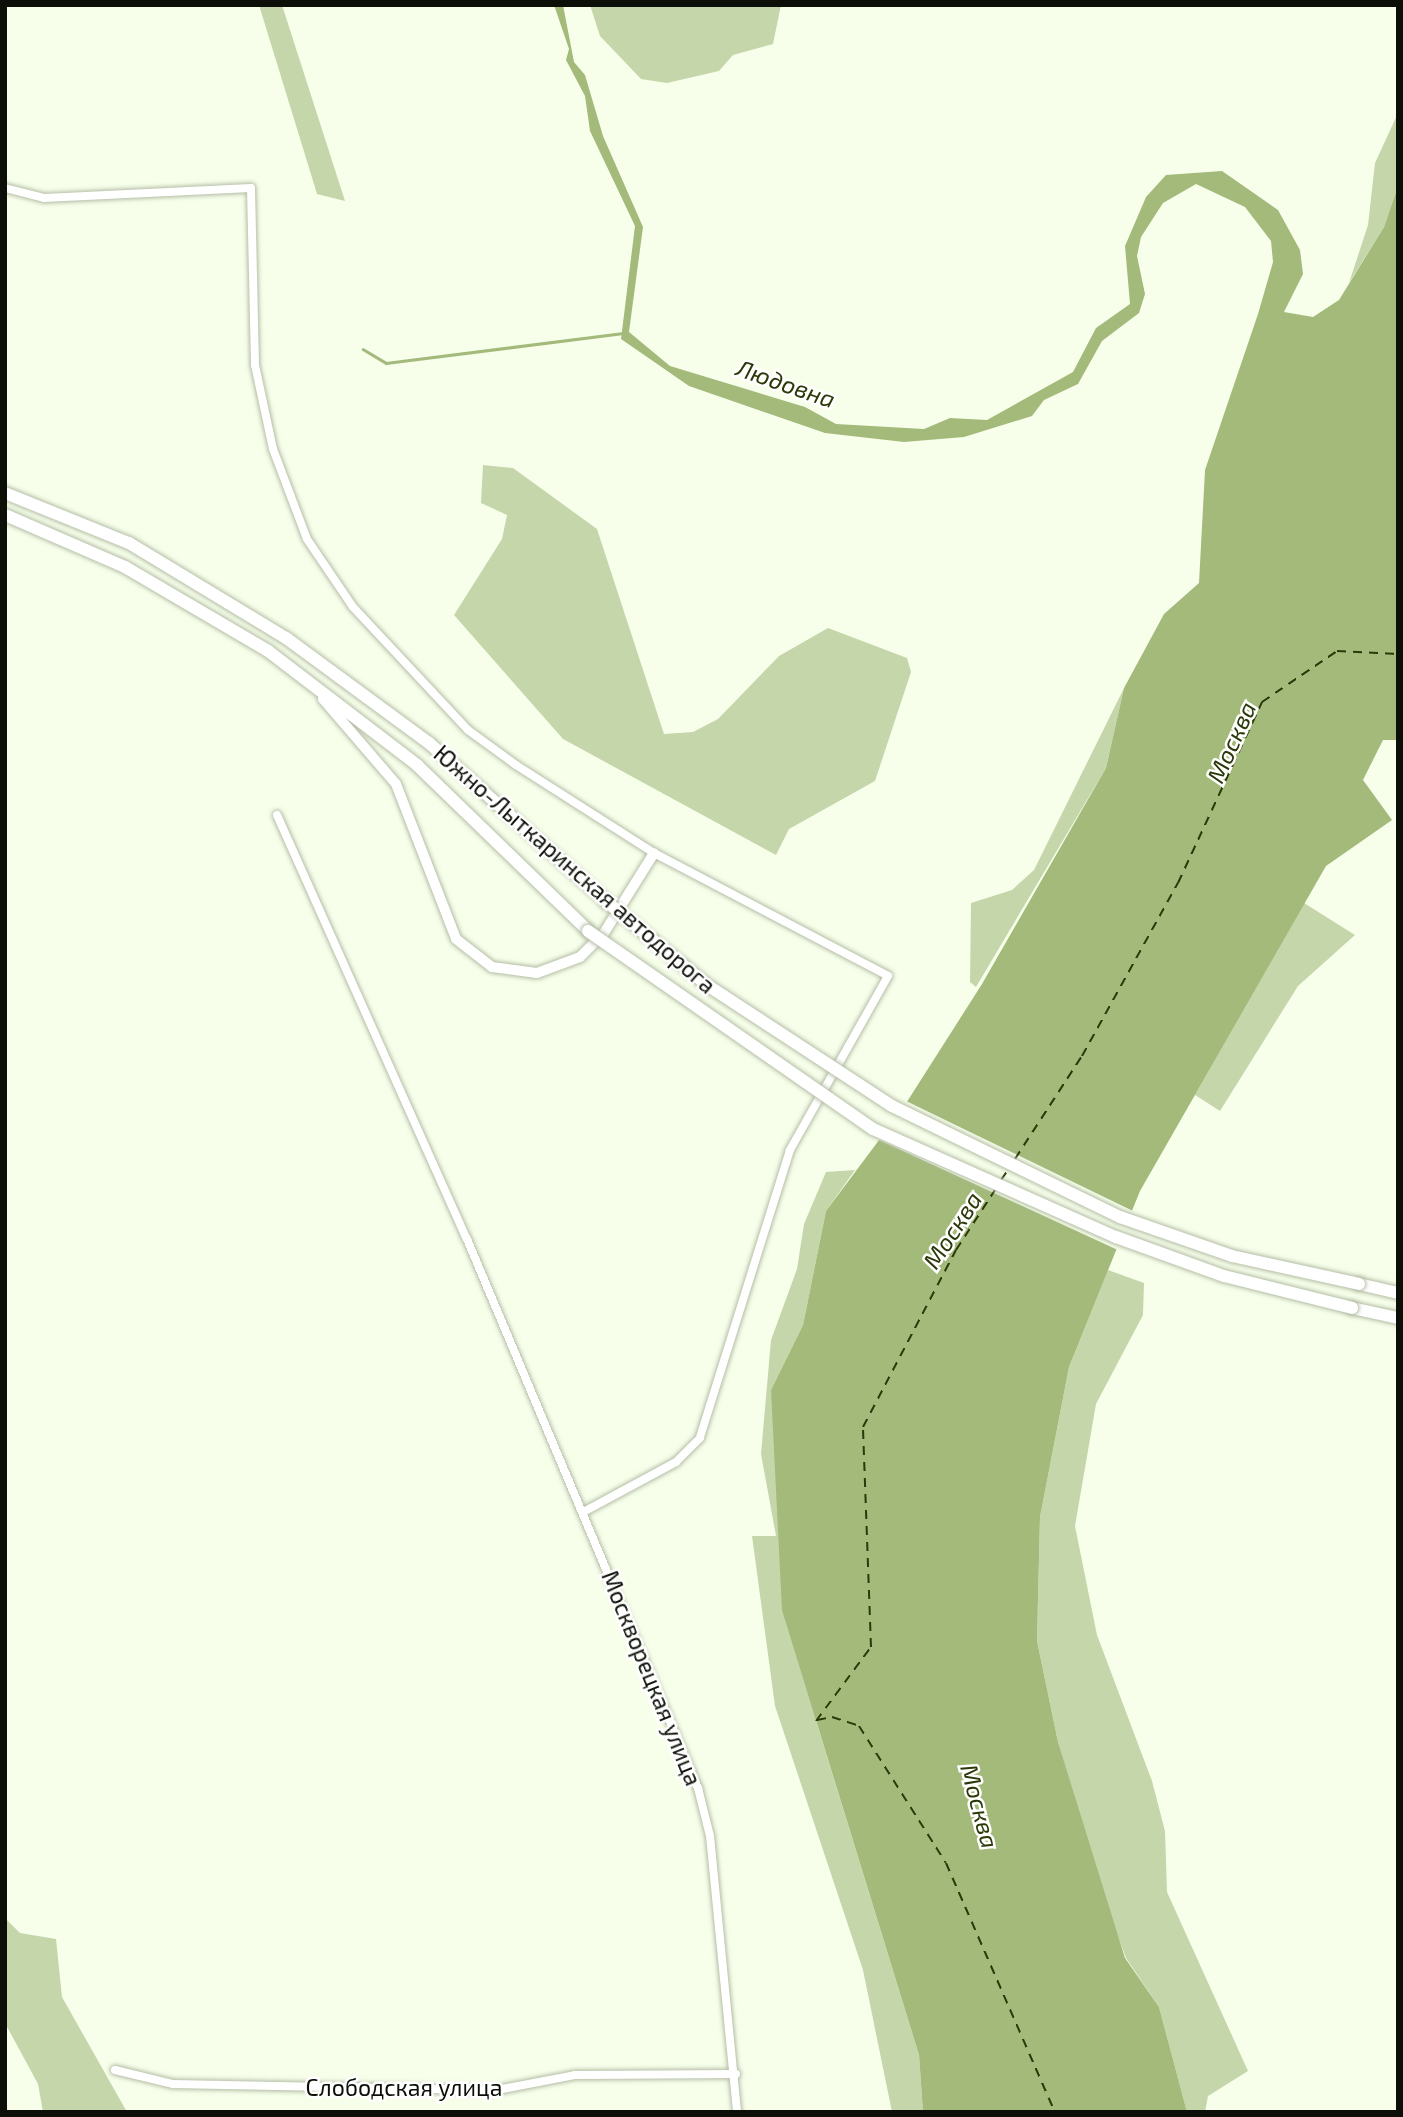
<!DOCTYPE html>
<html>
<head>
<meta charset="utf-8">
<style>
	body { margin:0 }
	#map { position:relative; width:1403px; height:2117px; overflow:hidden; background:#f7ffeb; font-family:"Exo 2",sans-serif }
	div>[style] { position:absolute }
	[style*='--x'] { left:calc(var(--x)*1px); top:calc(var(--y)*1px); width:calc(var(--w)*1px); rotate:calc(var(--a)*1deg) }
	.green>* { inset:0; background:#c6d6ab }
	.water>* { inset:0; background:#a3ba7b }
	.pier>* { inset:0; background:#f7ffeb }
	.stream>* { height:2.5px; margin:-1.25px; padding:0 1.25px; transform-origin:1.25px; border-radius:1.25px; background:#a3ba7b }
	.ferry>* { height:2px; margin-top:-1px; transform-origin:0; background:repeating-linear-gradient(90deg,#2b3909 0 9px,transparent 0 16px) }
	.roads { filter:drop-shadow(0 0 2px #b5bea6) drop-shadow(0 0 2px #b5bea6) }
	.minor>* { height:8px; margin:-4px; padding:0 4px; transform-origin:4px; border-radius:4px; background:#fff }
	.tertiary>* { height:10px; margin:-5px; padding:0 5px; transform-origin:5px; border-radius:5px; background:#fff }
	.secondary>* { height:12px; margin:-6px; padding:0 6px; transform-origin:6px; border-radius:6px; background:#fff }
	.bridges { filter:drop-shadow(0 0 2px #b5bea6) drop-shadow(0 0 2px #b5bea6) }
	.secondary-bridge>* { height:12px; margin:-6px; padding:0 6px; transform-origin:6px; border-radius:6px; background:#fff }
	span { translate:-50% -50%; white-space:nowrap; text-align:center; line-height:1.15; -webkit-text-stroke:5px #fff; paint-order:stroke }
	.street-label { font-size:23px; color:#0c0f07 }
	.water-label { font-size:24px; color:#2b3909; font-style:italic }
	.frame { position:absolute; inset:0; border:7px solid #0c0f07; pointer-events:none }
</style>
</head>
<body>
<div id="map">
	<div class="green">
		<i style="clip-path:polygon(259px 5px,282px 5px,345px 201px,317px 194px)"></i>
		<i style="clip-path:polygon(590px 5px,781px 5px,773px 44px,733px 55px,719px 71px,667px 83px,641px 79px,600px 36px)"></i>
		<i style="clip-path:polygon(1398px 113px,1398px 186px,1384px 227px,1349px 283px,1368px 225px,1375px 163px)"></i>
		<i style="clip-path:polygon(483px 465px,513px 468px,597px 529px,664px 734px,693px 732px,718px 719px,779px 656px,828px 628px,907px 658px,911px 672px,875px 781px,789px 829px,776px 855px,563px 739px,454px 615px,502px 539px,507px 515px,481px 503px)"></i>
		<i style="clip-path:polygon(1124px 688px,1106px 768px,976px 987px,970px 982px,971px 903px,1012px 890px,1034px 870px)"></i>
		<i style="clip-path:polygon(1304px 903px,1355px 935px,1298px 986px,1220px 1111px,1195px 1095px)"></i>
		<i style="clip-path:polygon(855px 1170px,826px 1211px,803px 1325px,771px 1390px,816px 1721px,919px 2055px,923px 2112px,892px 2112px,863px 1970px,775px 1706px,752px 1536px,776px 1536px,761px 1454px,771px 1340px,797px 1269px,804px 1224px,826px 1172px)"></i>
		<i style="clip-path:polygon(1108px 1270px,1144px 1283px,1143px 1315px,1096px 1404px,1075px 1526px,1097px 1635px,1152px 1781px,1165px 1831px,1167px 1892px,1248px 2071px,1208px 2096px,1205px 2112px,1187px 2112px,1159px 2007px,1126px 1958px,1109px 1912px,1058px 1742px,1037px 1641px,1040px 1517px,1069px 1367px)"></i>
		<i style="clip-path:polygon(5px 1918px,20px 1933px,56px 1939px,62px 1997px,127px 2112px,43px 2112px,38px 2084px,5px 2023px)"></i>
	</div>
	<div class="water">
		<i style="clip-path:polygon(554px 5px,563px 5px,574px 62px,585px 75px,603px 136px,643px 227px,629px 332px,670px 366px,805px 407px,836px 424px,924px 429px,950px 418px,987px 420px,1073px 372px,1096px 328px,1130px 304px,1125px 246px,1146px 197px,1166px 175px,1222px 171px,1278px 210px,1300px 250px,1303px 274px,1284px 312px,1313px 317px,1339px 300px,1384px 227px,1398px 186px,1398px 740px,1383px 740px,1363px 780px,1392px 820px,1326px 866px,1140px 1191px,1069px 1367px,1040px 1517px,1037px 1641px,1058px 1742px,1125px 1958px,1159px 2007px,1187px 2112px,923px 2112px,919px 2055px,782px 1610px,771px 1390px,803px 1325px,826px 1211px,903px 1108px,982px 984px,1106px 768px,1124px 688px,1164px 614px,1199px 583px,1205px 470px,1258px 314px,1273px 262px,1271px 241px,1245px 207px,1196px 184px,1163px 203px,1141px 237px,1137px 256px,1145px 294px,1139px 313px,1102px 341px,1078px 384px,1044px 400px,1032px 416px,964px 437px,904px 442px,825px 433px,689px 386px,621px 339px,635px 226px,590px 131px,585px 96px,566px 60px,569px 49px)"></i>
	</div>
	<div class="pier">
		<i style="clip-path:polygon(904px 1100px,1135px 1212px,1120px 1251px,875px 1138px)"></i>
	</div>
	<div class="stream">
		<i style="--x:363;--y:349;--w:27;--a:31"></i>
		<i style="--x:386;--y:363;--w:239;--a:-7.2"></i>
	</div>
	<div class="ferry">
		<i style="--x:1015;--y:1159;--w:123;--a:-57"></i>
		<i style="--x:1082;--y:1056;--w:198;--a:-61"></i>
		<i style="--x:1178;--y:883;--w:200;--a:-65.1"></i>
		<i style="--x:1262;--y:702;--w:91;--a:-34.2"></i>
		<i style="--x:1337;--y:651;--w:61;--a:2.8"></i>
		<i style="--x:1001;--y:1180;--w:12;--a:-55"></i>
		<i style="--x:817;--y:1720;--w:15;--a:-11"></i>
		<i style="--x:832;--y:1717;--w:28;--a:18"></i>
		<i style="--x:859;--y:1726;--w:162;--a:57.6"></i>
		<i style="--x:946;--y:1863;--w:272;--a:66.4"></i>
		<i style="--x:816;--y:1721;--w:92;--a:-53.4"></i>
		<i style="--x:871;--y:1647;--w:220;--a:-92.1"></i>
		<i style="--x:863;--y:1427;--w:200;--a:-62.3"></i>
		<i style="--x:956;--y:1250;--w:72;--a:-57"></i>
	</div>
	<div class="roads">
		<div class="minor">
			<i style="--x:5;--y:188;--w:40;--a:14.4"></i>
			<i style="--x:44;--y:198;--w:207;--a:-2.8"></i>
			<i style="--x:251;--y:188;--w:177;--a:88.7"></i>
			<i style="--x:255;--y:365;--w:86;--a:77.9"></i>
			<i style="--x:273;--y:449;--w:96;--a:69.3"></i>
			<i style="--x:307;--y:539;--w:82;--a:55.9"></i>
			<i style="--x:353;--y:607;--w:168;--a:46.9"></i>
			<i style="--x:468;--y:730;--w:59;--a:36.1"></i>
			<i style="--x:516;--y:765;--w:164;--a:32.5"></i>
			<i style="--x:654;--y:853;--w:264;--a:27.7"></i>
			<i style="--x:888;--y:976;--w:200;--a:119.4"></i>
			<i style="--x:790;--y:1150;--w:302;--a:107.4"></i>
			<i style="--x:700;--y:1438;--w:34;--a:135"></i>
			<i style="--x:676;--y:1462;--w:106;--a:151.7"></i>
			<i style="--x:277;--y:815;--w:465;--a:65.9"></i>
			<i style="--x:467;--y:1239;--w:596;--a:67.18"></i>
			<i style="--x:698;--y:1788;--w:49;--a:76"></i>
			<i style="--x:710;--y:1836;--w:277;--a:84.4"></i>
			<i style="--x:115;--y:2070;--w:60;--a:13.6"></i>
			<i style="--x:173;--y:2084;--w:324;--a:1.1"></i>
			<i style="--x:497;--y:2090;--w:79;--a:-10.9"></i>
			<i style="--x:575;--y:2075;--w:161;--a:-0.4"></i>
		</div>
		<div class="tertiary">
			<i style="--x:323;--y:699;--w:112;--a:49.3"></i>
			<i style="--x:396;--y:784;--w:166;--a:68.8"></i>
			<i style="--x:456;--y:939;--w:46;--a:37.9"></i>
			<i style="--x:492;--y:967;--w:45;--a:7.6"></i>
			<i style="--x:537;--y:973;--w:46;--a:-20.4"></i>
			<i style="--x:580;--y:957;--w:34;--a:-45"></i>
			<i style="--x:604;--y:933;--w:94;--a:-58"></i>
		</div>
		<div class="secondary">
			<i style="--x:5;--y:493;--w:134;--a:22"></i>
			<i style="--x:129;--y:543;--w:184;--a:31.2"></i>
			<i style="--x:286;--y:638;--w:177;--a:36.3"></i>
			<i style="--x:429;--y:743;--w:239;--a:41.8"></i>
			<i style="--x:5;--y:515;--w:131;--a:23.4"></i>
			<i style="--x:125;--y:567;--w:166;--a:30.4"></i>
			<i style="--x:268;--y:651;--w:188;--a:37.4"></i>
			<i style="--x:417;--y:765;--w:238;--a:44.1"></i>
			<i style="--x:1359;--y:1284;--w:40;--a:13"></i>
			<i style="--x:1352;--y:1308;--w:47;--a:12.3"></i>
		</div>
	</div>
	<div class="bridges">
		<div class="secondary-bridge">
			<i style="--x:607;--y:902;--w:130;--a:39.7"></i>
			<i style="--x:707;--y:985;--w:221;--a:33.2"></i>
			<i style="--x:892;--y:1106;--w:254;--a:26"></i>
			<i style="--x:1120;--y:1217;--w:119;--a:19.2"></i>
			<i style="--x:1232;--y:1256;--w:130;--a:12.4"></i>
			<i style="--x:588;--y:931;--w:347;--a:34.8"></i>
			<i style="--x:873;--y:1129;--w:266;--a:24"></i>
			<i style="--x:1116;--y:1237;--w:115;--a:19.9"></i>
			<i style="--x:1224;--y:1276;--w:132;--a:14"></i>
		</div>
	</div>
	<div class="street-label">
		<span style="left:575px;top:869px;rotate:41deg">Южно-Лыткаринская автодорога</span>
		<span style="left:652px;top:1678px;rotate:68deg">Москворецкая улица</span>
		<span style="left:404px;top:2087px">Слободская улица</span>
	</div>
	<div class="water-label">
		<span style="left:786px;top:383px;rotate:19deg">Людовна</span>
		<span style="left:1231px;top:742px;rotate:-66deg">Москва</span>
		<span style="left:952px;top:1230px;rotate:-57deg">Москва</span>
		<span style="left:980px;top:1806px;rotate:75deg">Москва</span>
	</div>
	<div class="frame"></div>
</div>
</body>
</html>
